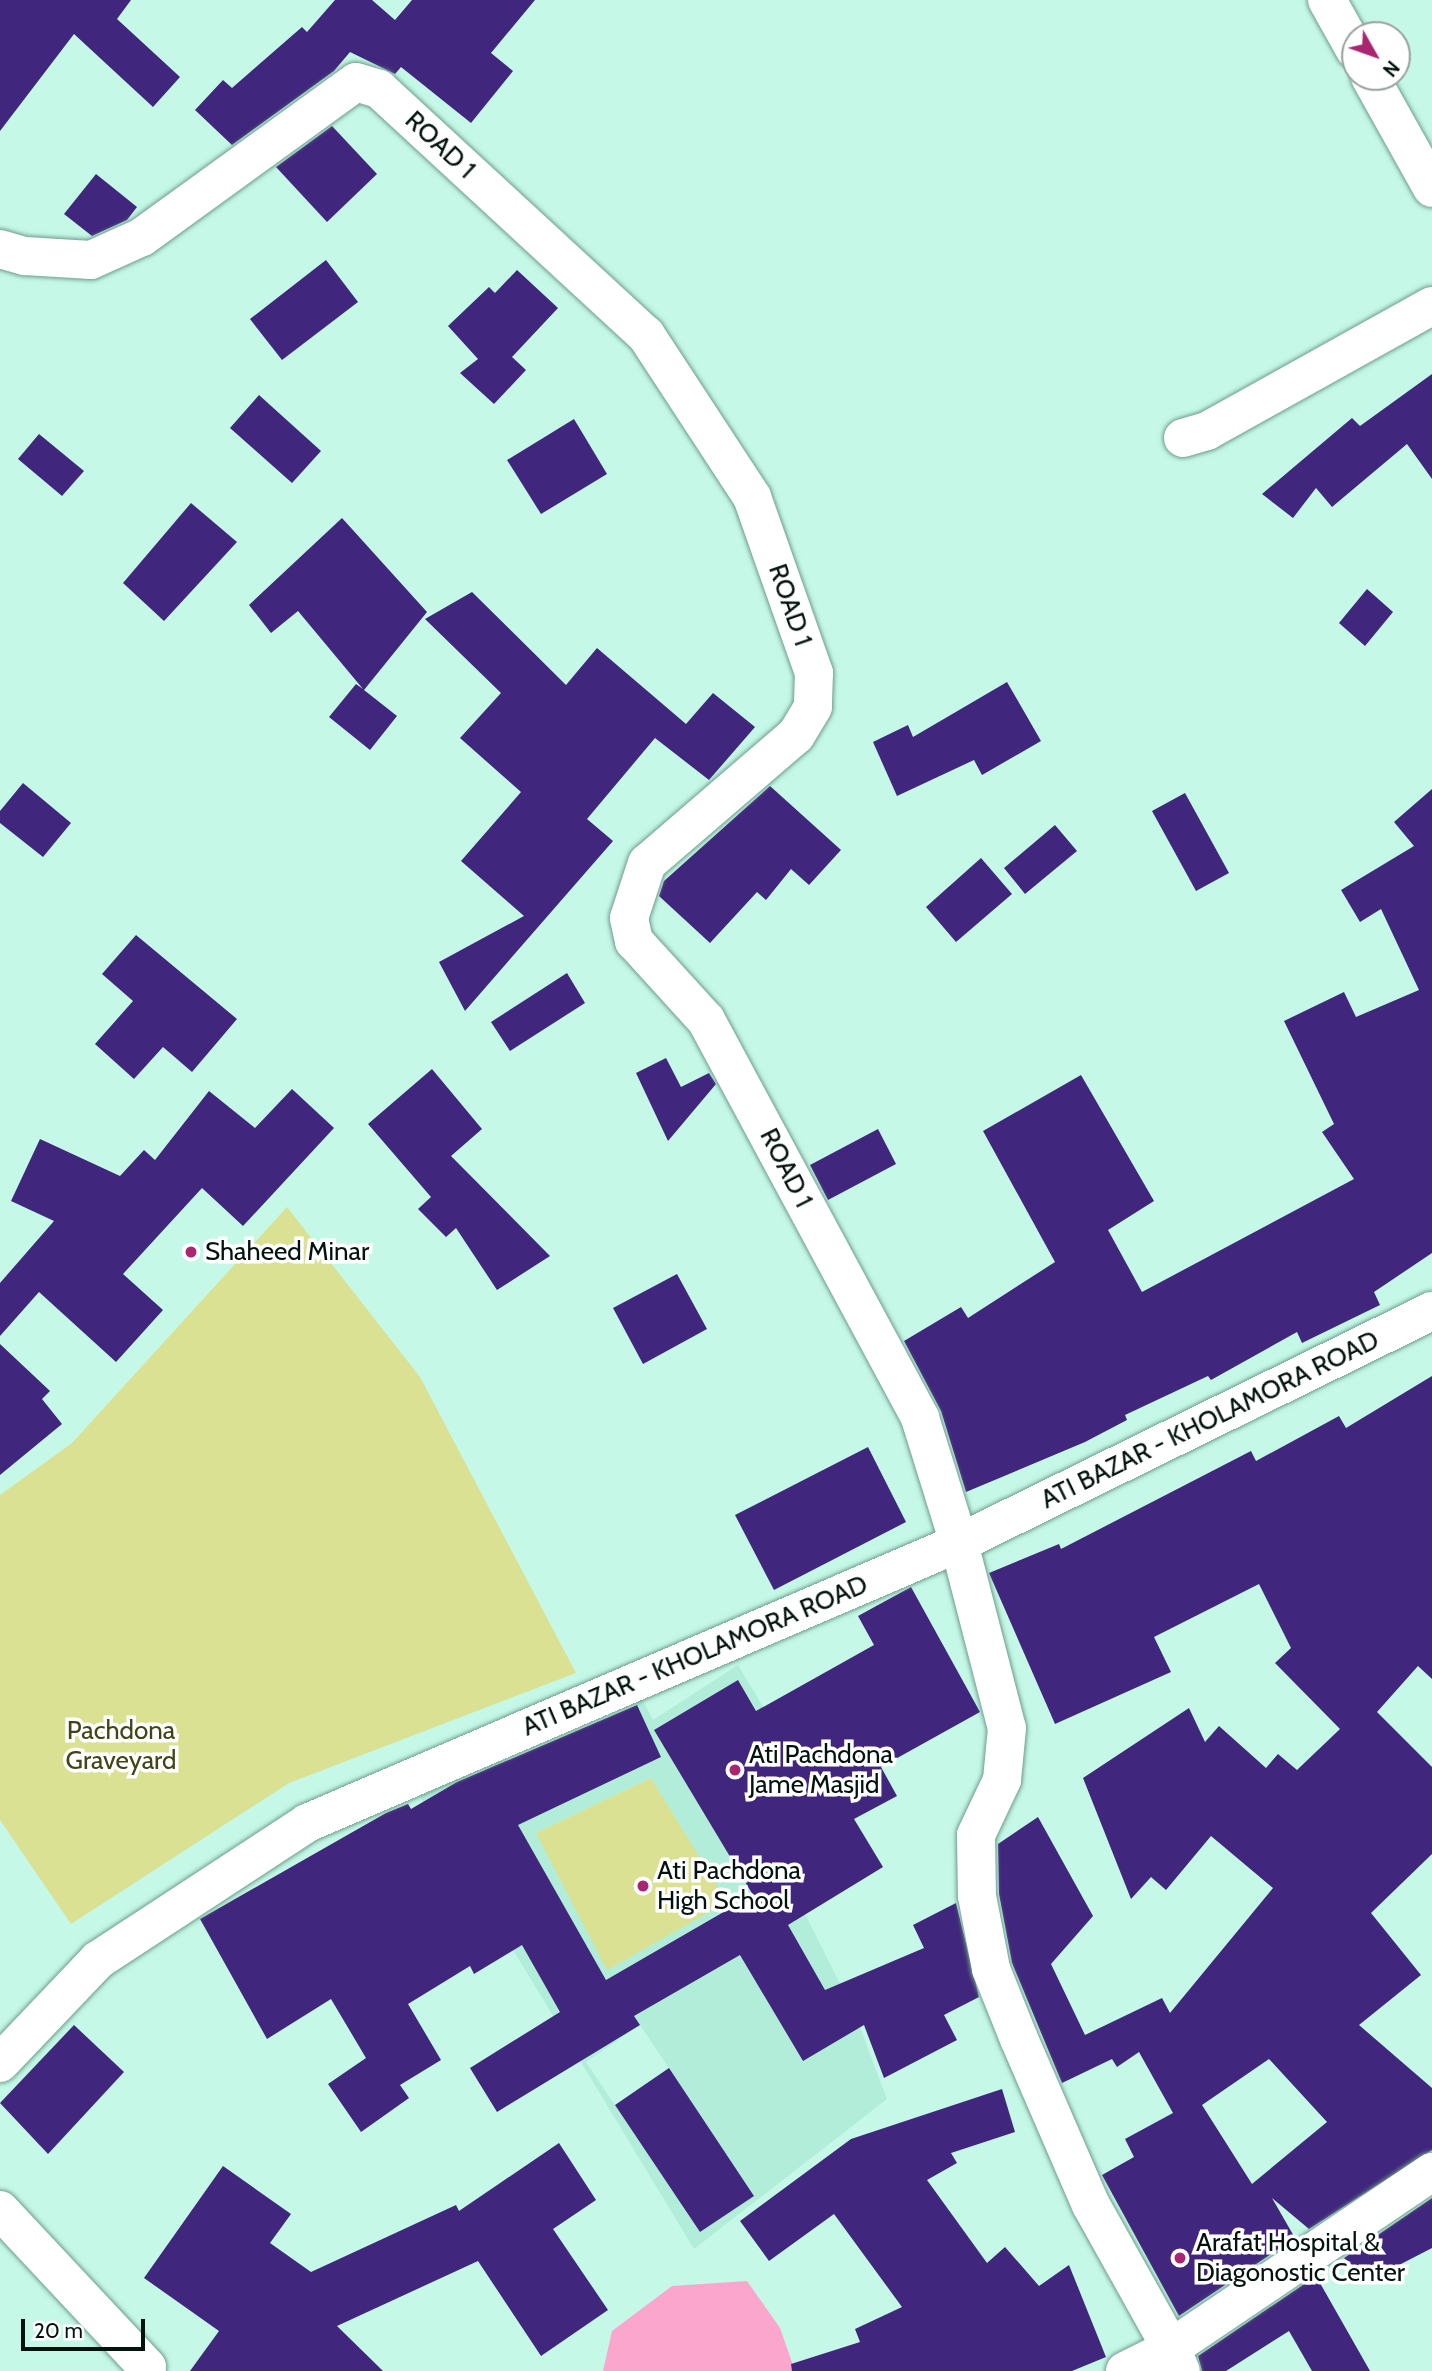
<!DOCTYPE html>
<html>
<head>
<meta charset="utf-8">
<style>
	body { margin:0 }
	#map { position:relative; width:1432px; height:2371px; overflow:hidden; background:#c5f8e6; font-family:Cabin,sans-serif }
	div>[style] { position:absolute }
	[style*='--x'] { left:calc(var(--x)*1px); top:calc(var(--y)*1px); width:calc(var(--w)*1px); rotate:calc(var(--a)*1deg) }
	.built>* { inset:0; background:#b1edd8 }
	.green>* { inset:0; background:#dbe193 }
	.water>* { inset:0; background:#fba6cc }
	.building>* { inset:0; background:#40267c }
	.roads { filter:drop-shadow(0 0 2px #6e9d8d) drop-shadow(0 0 2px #6e9d8d) }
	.street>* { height:38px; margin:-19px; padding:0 19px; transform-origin:19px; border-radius:19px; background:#fff }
	.secondary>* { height:38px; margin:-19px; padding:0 19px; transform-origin:19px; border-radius:19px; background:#fff }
	.dots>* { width:19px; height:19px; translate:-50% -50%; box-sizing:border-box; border:4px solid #fff; border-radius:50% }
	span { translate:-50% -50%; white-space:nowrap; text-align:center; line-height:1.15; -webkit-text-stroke:7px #fff; paint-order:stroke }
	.street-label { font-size:26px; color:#02130e }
	.poi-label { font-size:26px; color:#02130e }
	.left { translate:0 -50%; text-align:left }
	.park-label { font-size:26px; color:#434516 }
	.north { position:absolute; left:1341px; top:21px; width:70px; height:70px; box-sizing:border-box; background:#fff; border:2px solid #9aa19f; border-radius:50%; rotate:130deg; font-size:19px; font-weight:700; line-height:28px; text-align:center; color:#02130e }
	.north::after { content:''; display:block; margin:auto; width:24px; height:32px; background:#aa2670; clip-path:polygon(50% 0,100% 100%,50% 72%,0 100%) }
	.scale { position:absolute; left:21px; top:2319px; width:124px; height:32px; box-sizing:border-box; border:4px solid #02130e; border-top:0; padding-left:9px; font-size:21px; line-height:24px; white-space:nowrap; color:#02130e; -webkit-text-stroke:5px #fff; paint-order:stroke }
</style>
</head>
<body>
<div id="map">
	<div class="built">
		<i style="clip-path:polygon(evenodd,738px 1665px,837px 1831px,781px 1866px,855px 2014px,887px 2099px,694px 2249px,420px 1796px,638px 1691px,653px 1720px,738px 1665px,738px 1680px,816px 1810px,745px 1880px,654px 1730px,738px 1680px,738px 1665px,633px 1698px,661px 1757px,529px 1820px,501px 1760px,633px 1698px,738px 1665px,484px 1767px,606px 1980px,766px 1888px,789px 1927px,580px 2047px,437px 1794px,484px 1767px,738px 1665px,651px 1778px,726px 1902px,536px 1833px,651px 1778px,738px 1665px,748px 1967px,850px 2033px,802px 2060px,748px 1967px,738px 1665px,640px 2025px,754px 2195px,700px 2232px,586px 2062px,640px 2025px)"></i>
	</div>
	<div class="green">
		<i style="clip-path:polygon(287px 1207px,420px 1377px,576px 1673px,289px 1783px,71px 1924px,0 1820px,0 1495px,72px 1443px)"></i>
		<i style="clip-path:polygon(651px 1778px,727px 1902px,607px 1970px,536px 1833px)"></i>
	</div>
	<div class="water">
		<i style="clip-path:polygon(747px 2281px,780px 2328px,795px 2371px,603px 2371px,612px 2331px,672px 2286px)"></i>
	</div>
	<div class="building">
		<i style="clip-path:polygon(0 0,131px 0,117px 19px,180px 77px,153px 107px,74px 34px,0 131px)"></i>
		<i style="clip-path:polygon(335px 0,372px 0,395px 20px,412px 0,535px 0,491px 53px,513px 71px,471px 123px,401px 67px,395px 74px,350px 52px,334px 71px,232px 145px,195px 110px,223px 80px,232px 88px,302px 27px,307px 32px)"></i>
		<i style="clip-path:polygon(332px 126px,377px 174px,327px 222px,276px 167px)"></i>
		<i style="clip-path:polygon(96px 174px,137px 207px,127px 220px,92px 236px,64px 214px)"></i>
		<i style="clip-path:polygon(326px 260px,358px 302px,282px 360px,250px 319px)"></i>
		<i style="clip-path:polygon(517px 270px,558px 308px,512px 357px,526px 370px,494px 404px,460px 373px,478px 359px,448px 326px,489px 287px,495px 293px)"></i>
		<i style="clip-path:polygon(1432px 374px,1432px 479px,1407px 444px,1332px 507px,1316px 488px,1293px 518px,1262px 494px,1352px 418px,1360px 426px)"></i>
		<i style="clip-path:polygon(259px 395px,321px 451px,292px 483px,230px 428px)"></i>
		<i style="clip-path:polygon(574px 419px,607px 474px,541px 514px,507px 460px)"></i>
		<i style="clip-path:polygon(39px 434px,84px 471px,62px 496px,18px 459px)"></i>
		<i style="clip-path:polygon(191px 503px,237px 542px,164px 621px,123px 583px)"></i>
		<i style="clip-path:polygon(342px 518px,427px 612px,364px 690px,397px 716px,370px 750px,329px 717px,356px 684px,363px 689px,298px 611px,271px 633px,249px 605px)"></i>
		<i style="clip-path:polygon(1367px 589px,1393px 612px,1365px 646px,1339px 623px)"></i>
		<i style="clip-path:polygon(472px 592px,566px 685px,597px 648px,686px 724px,713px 693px,755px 727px,709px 780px,655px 738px,587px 819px,613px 841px,465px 1011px,439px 962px,524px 916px,461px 861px,521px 792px,460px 738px,501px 693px,425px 619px)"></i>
		<i style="clip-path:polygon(1007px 682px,1041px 741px,982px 775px,974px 760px,897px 796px,873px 742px,908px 725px,913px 737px)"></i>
		<i style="clip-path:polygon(23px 783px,71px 823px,43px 857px,0 823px,0 811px)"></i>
		<i style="clip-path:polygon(770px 786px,841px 850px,809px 885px,791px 869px,766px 900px,757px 892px,710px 943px,659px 896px,664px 881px)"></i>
		<i style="clip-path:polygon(1432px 789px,1432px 1253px,1374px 1292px,1380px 1305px,1302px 1343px,1297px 1332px,1211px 1380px,1208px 1376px,1125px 1415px,1127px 1420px,1085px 1442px,966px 1492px,941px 1411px,904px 1341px,961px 1307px,968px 1318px,1055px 1262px,983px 1131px,1081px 1075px,1154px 1201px,1108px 1230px,1142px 1292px,1354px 1179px,1322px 1132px,1334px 1124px,1284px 1021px,1344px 992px,1356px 1017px,1419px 990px,1381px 909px,1360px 922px,1341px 890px,1414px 846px,1394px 822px)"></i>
		<i style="clip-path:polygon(1185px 793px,1229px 873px,1196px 891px,1152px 811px)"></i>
		<i style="clip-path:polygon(1055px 825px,1077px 851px,1025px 894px,1004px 868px)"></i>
		<i style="clip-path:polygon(981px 858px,1012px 894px,956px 942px,926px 907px)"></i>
		<i style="clip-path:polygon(136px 935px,237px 1019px,192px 1072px,163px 1047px,134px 1079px,95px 1044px,133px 1001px,102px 974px)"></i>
		<i style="clip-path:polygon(567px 973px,585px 1003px,510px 1051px,491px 1022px)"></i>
		<i style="clip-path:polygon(666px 1058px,681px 1087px,709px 1073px,716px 1084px,668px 1141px,636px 1073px)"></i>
		<i style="clip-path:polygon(432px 1069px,482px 1129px,451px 1156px,550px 1256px,497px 1290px,456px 1228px,446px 1237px,418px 1209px,431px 1197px,368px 1124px)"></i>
		<i style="clip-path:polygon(292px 1089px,334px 1128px,243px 1226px,202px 1188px,123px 1274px,163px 1310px,116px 1362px,39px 1292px,0 1336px,0 1283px,54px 1221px,11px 1201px,40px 1139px,120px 1176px,144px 1150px,155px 1160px,209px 1091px,255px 1128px)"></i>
		<i style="clip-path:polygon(878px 1129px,896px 1164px,828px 1200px,810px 1165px)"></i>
		<i style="clip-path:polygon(677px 1274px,707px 1329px,643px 1364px,613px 1308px)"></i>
		<i style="clip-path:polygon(0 1344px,50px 1391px,42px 1399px,62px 1424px,0 1475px)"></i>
		<i style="clip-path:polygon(evenodd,1432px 1376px,1432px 1679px,1418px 1666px,1377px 1712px,1432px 1767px,1432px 1854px,1371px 1913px,1421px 1975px,1359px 2025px,1432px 2088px,1432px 2150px,1309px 2229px,1272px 2198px,1295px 2238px,1179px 2316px,1102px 2175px,1134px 2157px,1125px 2139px,1173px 2113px,1139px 2052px,1117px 2067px,1112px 2059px,1062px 2083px,1012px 1963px,999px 1894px,998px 1844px,1038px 1817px,1093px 1916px,1051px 1964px,1085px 2035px,1162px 1998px,1170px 2013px,1273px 1888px,1211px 1836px,1166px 1890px,1151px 1877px,1131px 1899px,1083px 1778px,1189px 1708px,1205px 1742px,1219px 1726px,1266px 1768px,1278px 1754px,1297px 1770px,1340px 1729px,1275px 1663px,1291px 1648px,1259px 1584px,1154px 1637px,1171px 1672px,1055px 1724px,989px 1573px,1059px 1544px,1061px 1549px,1251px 1451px,1256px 1461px,1339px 1416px,1346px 1428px,1432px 1376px,1269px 2059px,1327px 2122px,1252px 2184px,1202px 2105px,1269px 2059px)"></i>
		<i style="clip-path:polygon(868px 1447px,906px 1522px,774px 1590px,735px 1515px)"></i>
		<i style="clip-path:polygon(911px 1587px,980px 1712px,881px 1767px,897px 1796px,854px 1819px,883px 1867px,788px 1925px,825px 1990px,924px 1948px,913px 1925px,956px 1903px,979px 1997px,944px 2015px,957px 2040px,884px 2078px,864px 2025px,803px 2061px,740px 1955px,634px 2016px,640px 2025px,497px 2112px,470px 2068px,560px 2012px,522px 1945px,474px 1974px,470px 1966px,408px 2004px,441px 2060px,400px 2085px,409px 2098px,361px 2132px,328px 2084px,366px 2058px,331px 1999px,267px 2039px,200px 1919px,386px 1813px,408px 1804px,411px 1809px,457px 1782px,637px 1705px,661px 1757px,518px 1825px,606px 1980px,753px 1895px,654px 1730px,738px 1680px,756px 1711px,874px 1645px,858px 1616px)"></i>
		<i style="clip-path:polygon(74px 2025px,124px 2072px,48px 2154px,0 2103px)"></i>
		<i style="clip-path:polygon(669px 2068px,754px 2196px,700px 2232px,615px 2105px)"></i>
		<i style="clip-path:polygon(1002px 2089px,1015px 2132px,951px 2153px,957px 2163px,927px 2180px,987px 2263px,1005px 2247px,1039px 2286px,1069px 2265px,1106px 2357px,1072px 2371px,792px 2371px,791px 2364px,860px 2342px,855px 2329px,902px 2307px,834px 2214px,769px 2261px,740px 2221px,851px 2139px)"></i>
		<i style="clip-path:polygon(559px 2143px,596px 2200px,553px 2229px,608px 2310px,541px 2356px,478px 2261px,337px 2326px,383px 2371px,190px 2371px,219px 2331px,144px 2278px,223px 2166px,291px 2214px,270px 2243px,311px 2272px,456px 2205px,459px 2211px)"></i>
		<i style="clip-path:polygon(1432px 2198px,1432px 2248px,1370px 2280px,1344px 2258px)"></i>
		<i style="clip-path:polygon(1316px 2276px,1370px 2371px,1312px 2371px,1289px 2331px,1226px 2371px,1202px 2371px,1198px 2356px)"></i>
	</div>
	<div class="roads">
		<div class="street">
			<i style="--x:1327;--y:0;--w:57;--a:60.8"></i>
			<i style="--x:1370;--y:77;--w:127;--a:60.8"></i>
			<i style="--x:0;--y:249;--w:26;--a:16"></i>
			<i style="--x:25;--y:256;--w:66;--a:3.5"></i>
			<i style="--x:91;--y:260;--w:56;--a:-24.3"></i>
			<i style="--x:142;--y:237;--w:264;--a:-35.9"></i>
			<i style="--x:356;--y:82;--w:24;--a:17"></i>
			<i style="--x:379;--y:89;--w:363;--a:42.7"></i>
			<i style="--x:646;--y:335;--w:194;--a:56.8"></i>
			<i style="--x:752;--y:497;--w:187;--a:70.6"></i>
			<i style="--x:814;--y:673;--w:34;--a:92"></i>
			<i style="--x:813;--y:707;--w:33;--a:121"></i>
			<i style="--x:796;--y:735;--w:196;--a:139.3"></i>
			<i style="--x:647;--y:863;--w:58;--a:108.1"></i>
			<i style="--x:629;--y:918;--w:24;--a:78"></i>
			<i style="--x:634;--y:941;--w:107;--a:47.7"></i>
			<i style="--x:706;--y:1020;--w:452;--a:61.7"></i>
			<i style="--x:920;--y:1418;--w:131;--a:72.7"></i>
			<i style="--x:959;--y:1543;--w:191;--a:75.5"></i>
			<i style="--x:1007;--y:1728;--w:52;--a:95.5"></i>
			<i style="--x:1002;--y:1780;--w:61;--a:115.3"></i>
			<i style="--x:976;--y:1835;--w:61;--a:89.1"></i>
			<i style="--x:977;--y:1896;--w:74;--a:79.1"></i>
			<i style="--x:991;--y:1969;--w:75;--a:68.2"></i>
			<i style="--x:1019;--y:2039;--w:181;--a:66.6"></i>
			<i style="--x:1091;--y:2205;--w:164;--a:60.8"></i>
			<i style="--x:1171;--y:2348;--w:315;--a:-34"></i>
			<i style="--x:1183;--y:438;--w:25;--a:-16"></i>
			<i style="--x:1207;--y:431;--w:257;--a:-29.1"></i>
			<i style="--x:0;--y:2210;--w:215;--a:46.9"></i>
			<i style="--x:147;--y:2367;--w:4;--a:117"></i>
			<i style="--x:1125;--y:2371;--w:51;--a:-26.6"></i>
			<i style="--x:1171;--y:2348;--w:25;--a:67"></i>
		</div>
		<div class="secondary">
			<i style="--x:0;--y:2063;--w:142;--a:-46.4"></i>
			<i style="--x:98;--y:1960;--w:250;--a:-33.2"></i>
			<i style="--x:307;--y:1823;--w:710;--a:-23.24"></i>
			<i style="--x:959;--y:1543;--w:527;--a:-26.13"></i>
		</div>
	</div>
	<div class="dots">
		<i style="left:191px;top:1252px;background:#aa2670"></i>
		<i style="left:735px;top:1770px;background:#aa2670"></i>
		<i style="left:643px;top:1886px;background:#aa2670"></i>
		<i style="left:1180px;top:2258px;background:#aa2670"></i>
	</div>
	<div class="street-label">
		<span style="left:440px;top:145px;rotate:43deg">ROAD 1</span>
		<span style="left:790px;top:605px;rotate:71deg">ROAD 1</span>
		<span style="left:786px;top:1168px;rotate:63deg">ROAD 1</span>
		<span style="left:1210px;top:1420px;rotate:-26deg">ATI BAZAR - KHOLAMORA ROAD</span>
		<span style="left:695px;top:1656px;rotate:-23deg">ATI BAZAR - KHOLAMORA ROAD</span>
	</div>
	<div class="poi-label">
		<span class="left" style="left:205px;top:1252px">Shaheed Minar</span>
		<span class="left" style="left:749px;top:1770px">Ati Pachdona<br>Jame Masjid</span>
		<span class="left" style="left:657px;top:1886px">Ati Pachdona<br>High School</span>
		<span class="left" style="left:1196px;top:2258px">Arafat Hospital &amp;<br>Diagonostic Center</span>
	</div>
	<div class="park-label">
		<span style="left:121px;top:1746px">Pachdona<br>Graveyard</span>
	</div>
	<div class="north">N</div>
	<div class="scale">20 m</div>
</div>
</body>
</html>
